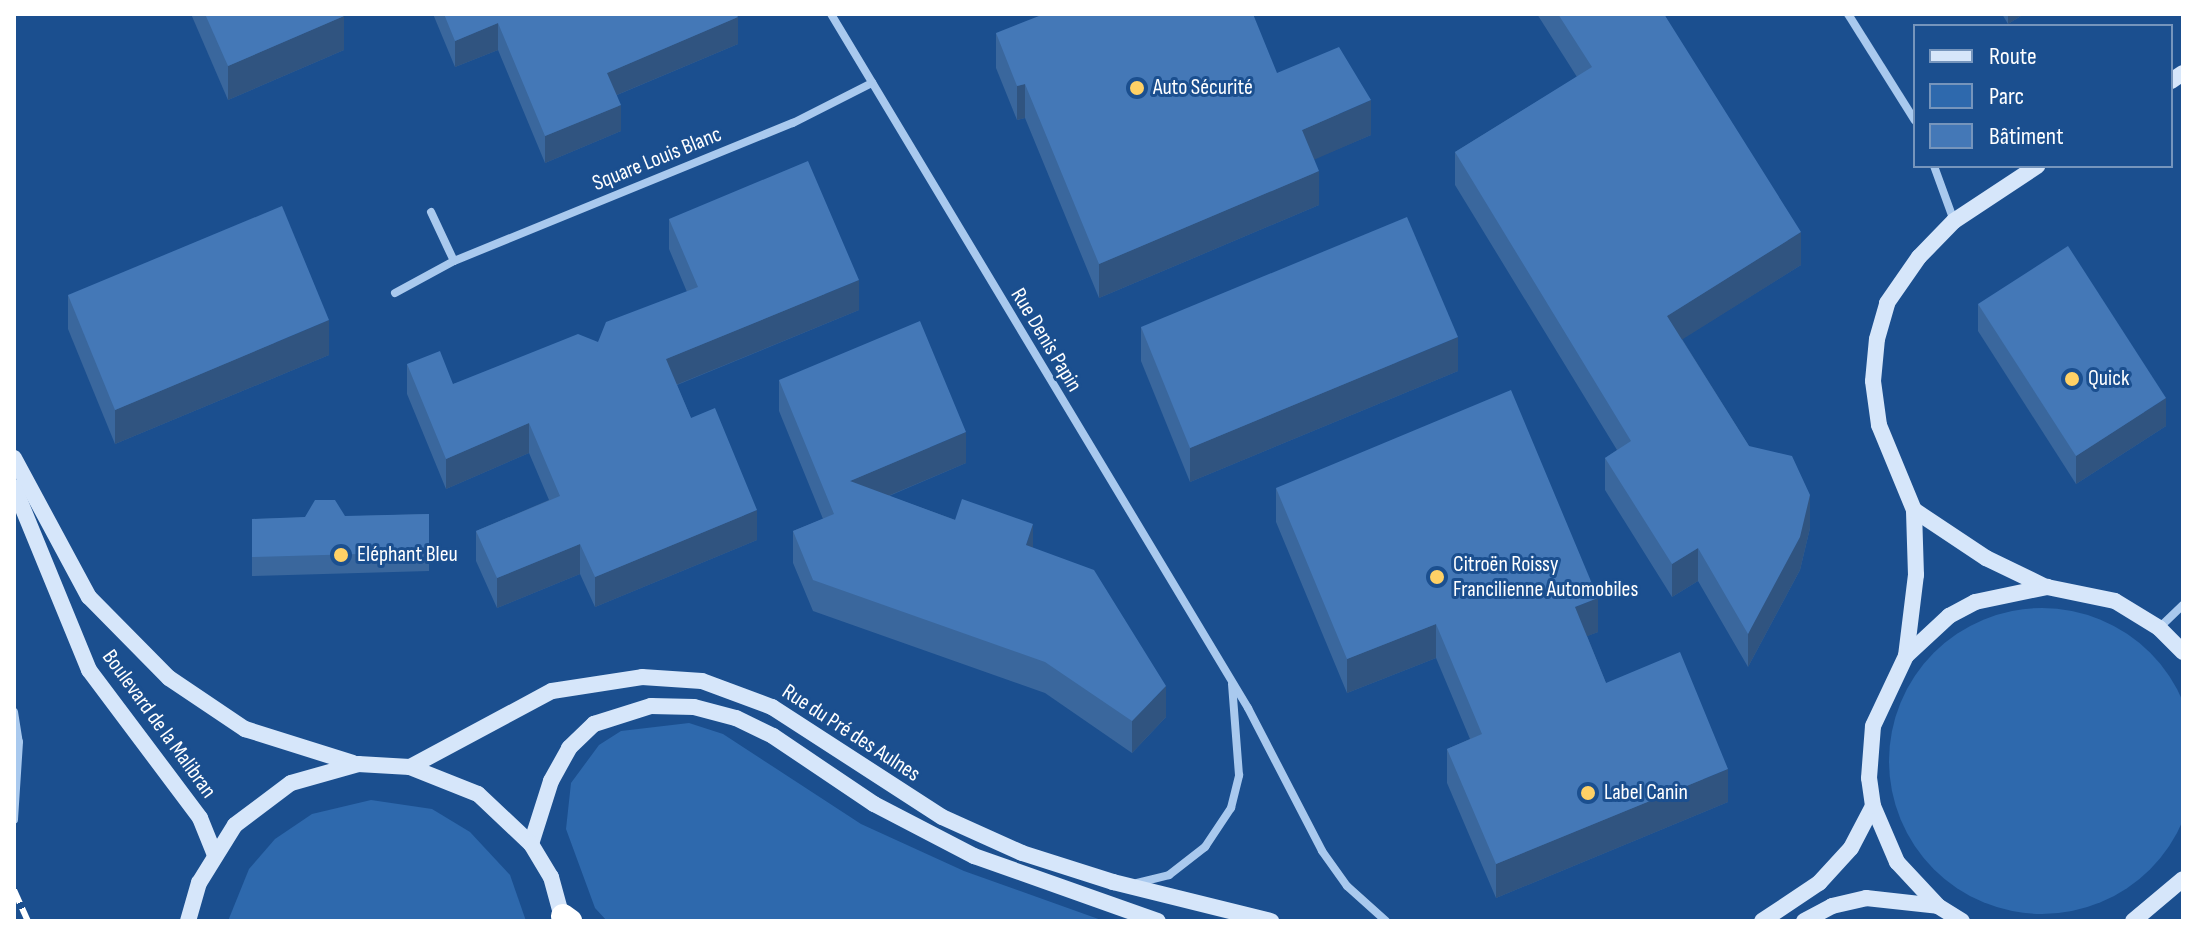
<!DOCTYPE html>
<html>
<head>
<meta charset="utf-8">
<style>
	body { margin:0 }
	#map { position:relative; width:2197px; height:935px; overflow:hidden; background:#1b4f8f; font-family:"Sofia Sans Condensed",sans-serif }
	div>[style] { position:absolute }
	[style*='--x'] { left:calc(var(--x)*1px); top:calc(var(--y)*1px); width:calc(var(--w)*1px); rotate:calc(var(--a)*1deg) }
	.green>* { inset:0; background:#2e69ad }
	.round { border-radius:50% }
	.street>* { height:8px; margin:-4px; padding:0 4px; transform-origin:4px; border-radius:4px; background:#a9c9ee }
	.secondary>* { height:16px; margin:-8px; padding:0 8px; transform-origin:8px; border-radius:8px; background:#d6e6fa }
	.highway>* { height:24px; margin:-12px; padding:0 12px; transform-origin:12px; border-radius:12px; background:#fff }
	.rail>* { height:6px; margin-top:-3px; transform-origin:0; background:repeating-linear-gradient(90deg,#fff 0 14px,transparent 0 20px) }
	.wall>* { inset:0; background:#3a679d }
	.shaded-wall>* { inset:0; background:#305480 }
	.building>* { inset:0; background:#4478b7 }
	.dots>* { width:22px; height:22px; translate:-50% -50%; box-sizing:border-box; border:4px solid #1b4f8f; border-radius:50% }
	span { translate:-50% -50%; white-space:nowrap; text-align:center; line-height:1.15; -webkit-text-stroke:6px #1b4f8f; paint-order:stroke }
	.poi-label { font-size:22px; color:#fff }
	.left { translate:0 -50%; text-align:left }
	.street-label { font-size:22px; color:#fff }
	.frame { position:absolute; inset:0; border:16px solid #fff; pointer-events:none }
	.legend { position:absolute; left:1913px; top:24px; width:260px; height:144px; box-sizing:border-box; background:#1b4f8f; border:2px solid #7695bc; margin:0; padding:10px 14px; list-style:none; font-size:24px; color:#fff }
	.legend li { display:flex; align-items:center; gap:16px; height:40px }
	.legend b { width:40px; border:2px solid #7695bc }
</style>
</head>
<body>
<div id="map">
	<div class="green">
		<i class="round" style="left:1889px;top:608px;width:306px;height:306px"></i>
		<i style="clip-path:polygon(689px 723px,723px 734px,861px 824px,964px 871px,1104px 921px,607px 921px,595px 908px,566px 829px,571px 783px,599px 745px,621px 731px)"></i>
		<i style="clip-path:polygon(371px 800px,432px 809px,470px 832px,510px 875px,526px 921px,228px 921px,249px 869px,275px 839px,312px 814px)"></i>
	</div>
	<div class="street">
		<i style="--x:831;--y:14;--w:810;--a:59"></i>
		<i style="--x:1248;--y:708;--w:161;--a:62.6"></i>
		<i style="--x:1322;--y:851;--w:43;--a:54.5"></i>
		<i style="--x:1347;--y:886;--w:52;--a:41.9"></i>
		<i style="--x:1848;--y:14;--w:126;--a:57.9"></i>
		<i style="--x:1934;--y:166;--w:59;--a:70"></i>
		<i style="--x:431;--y:212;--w:54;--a:64.9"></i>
		<i style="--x:395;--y:293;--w:67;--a:-28.5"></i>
		<i style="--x:454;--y:261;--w:366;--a:-22.2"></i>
		<i style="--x:793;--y:123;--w:89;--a:-26.9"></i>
		<i style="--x:2159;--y:628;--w:33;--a:-44"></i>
		<i style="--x:14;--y:712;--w:30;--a:81"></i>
		<i style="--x:19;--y:742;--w:78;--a:93.7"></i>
		<i style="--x:1137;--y:883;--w:33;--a:-14"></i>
		<i style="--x:1169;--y:875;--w:46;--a:-37.9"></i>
		<i style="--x:1205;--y:847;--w:47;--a:-56.3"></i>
		<i style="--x:1231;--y:808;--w:34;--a:-76"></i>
		<i style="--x:1239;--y:775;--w:91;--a:-94.4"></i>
	</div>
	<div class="secondary">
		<i style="--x:2171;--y:81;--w:14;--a:-34"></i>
		<i style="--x:14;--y:458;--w:158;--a:61.7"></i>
		<i style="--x:89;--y:597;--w:114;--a:45.4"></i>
		<i style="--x:169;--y:678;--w:92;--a:33.9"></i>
		<i style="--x:245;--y:729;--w:113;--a:17.5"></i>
		<i style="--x:14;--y:487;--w:198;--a:67.7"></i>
		<i style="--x:89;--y:670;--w:185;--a:53.1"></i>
		<i style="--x:200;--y:818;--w:38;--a:68"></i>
		<i style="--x:1914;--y:510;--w:87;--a:33.7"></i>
		<i style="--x:1986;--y:558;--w:64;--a:25.8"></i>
		<i style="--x:1906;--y:656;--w:82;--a:-83"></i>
		<i style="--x:1916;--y:575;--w:65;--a:-91.8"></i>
		<i style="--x:1914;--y:510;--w:92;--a:-112.4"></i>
		<i style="--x:1879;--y:425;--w:44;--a:-97.8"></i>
		<i style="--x:1873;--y:381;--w:42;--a:-84.6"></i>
		<i style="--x:1877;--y:339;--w:37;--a:-74"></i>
		<i style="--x:1887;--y:303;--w:56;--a:-55.2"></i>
		<i style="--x:1919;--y:257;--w:50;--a:-45.8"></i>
		<i style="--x:1954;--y:221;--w:100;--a:-33.5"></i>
		<i style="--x:410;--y:767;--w:161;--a:-28.2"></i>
		<i style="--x:552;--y:691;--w:91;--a:-8.8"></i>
		<i style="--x:642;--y:677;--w:60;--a:3.8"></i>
		<i style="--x:702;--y:681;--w:75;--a:20.4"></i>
		<i style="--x:772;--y:707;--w:202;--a:32.9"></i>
		<i style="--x:942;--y:817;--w:88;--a:24.2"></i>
		<i style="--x:1022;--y:853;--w:96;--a:17.7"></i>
		<i style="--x:1113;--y:882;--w:163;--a:13.9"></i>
		<i style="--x:531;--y:844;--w:66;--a:-72.4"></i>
		<i style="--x:551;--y:781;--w:38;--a:-61"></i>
		<i style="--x:569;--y:748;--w:35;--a:-44"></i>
		<i style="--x:594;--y:724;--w:60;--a:-17.5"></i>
		<i style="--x:651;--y:706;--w:43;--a:1.3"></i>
		<i style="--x:694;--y:707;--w:43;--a:14.7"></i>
		<i style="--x:736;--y:718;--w:41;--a:25.9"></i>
		<i style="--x:773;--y:736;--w:122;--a:34"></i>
		<i style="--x:874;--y:804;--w:113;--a:27.5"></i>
		<i style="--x:974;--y:856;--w:195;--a:19.5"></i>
		<i style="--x:188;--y:921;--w:40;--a:-74"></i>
		<i style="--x:199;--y:883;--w:68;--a:-58.2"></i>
		<i style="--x:235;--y:825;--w:70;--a:-36.9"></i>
		<i style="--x:291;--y:783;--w:70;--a:-15.8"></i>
		<i style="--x:358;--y:764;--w:52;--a:3.3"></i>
		<i style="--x:410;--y:767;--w:73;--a:21.7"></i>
		<i style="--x:478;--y:794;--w:73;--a:43.3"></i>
		<i style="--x:531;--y:844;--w:39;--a:59"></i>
		<i style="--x:551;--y:877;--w:46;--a:74.7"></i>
		<i style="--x:1762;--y:921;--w:69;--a:-33.7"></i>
		<i style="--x:1819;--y:883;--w:47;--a:-47.6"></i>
		<i style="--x:1851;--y:848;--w:47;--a:-62.4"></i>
		<i style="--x:1804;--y:921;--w:32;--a:-28"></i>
		<i style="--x:1832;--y:906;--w:35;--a:-13"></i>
		<i style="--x:1866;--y:898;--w:72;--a:6.3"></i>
		<i style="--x:1962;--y:921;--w:28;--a:-148"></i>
		<i style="--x:1938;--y:906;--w:60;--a:-133"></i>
		<i style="--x:1897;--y:862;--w:61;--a:-113.2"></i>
		<i style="--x:1873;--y:806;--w:28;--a:-98"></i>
		<i style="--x:1869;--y:778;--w:52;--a:-85.6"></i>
		<i style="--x:1873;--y:726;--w:77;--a:-64.8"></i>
		<i style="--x:1906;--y:656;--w:59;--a:-42.9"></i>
		<i style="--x:1949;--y:616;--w:30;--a:-28"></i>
		<i style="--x:1975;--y:602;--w:74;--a:-11.8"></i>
		<i style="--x:2047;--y:587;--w:69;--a:11.6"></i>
		<i style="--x:2115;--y:601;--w:52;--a:31.5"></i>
		<i style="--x:2159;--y:628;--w:34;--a:45"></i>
		<i style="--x:2133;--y:921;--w:65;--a:-40"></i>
	</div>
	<div class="highway">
		<i style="--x:563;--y:916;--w:9;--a:36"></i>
	</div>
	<div class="rail">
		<i style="--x:14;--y:890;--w:34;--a:66"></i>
	</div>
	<div class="wall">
		<i style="clip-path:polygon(191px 14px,343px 14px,344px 50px,228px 100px)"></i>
		<i style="clip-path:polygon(433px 14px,736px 14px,738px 44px,617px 95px,621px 131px,545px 163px,498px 50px,455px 67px)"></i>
		<i style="clip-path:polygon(1537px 14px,1664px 14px,1801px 265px,1682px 339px,1749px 446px,1810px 528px,1800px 570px,1748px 667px,1698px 581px,1672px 597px,1605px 490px,1605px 458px,1617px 450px,1455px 185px,1455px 152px,1577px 77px)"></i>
		<i style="clip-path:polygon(2002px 14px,2024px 14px,2008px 24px)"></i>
		<i style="clip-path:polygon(996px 33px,1277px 73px,1371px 135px,1314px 159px,1319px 205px,1099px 298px,1025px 118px,1017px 120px,996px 68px)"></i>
		<i style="clip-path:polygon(669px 219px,859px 310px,677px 385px,691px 418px,757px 540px,595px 607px,580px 574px,497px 608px,476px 561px,476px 531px,549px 500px,529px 453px,446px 489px,407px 394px,407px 364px,453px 384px,598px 342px,687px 292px,669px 249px)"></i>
		<i style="clip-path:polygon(68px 295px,329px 355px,115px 444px,68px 329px)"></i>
		<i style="clip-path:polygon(1978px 304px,2166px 426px,2076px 484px,1978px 331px)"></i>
		<i style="clip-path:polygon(1141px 327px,1458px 371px,1190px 482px,1141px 361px)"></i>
		<i style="clip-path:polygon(779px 380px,966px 463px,889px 496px,1033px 548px,1166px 717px,1132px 753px,1045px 693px,813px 611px,793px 563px,793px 531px,823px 519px,779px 411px)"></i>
		<i style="clip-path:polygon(1276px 488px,1598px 632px,1587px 636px,1606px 683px,1728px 802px,1496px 898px,1447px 783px,1447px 749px,1470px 739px,1436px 658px,1347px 693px,1276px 522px)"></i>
		<i style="clip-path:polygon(429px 514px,429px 571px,252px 576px,252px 519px)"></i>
	</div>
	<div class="shaded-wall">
		<i style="clip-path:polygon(2008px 14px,2024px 14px,2008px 24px)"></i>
		<i style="clip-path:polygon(344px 16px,344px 50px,228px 100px,228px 66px)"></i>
		<i style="clip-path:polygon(738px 17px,738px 44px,607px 99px,607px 73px)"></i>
		<i style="clip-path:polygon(498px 23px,498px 50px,455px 67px,455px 41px)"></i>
		<i style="clip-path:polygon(1025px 84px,1025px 118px,1017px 120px,1017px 86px)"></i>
		<i style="clip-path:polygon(1371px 100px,1371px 135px,1302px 165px,1302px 130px)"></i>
		<i style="clip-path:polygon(621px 105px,621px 131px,545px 163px,545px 136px)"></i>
		<i style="clip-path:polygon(1319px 171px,1319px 205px,1099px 298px,1099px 264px)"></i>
		<i style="clip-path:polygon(1801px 232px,1801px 265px,1667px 349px,1667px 316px)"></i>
		<i style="clip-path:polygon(859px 280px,859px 310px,666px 389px,666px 359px)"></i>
		<i style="clip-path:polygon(329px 320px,329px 355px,115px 444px,115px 410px)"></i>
		<i style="clip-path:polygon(1458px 337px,1458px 371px,1190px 482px,1190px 448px)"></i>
		<i style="clip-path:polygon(2166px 398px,2166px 426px,2076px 484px,2076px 456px)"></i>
		<i style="clip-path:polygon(529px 423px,529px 453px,446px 489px,446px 459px)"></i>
		<i style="clip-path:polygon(966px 432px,966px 463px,850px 512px,850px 481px)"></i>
		<i style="clip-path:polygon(1810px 495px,1810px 528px,1800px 570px,1748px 667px,1748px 634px)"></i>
		<i style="clip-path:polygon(757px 510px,757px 540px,595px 607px,595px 577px)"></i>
		<i style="clip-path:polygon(1033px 524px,1033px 555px,1026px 545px)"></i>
		<i style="clip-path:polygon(580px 544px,580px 574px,497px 608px,497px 578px)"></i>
		<i style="clip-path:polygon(1698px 548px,1698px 581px,1672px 597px,1672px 564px)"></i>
		<i style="clip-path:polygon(1598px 598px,1598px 632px,1575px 641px,1575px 607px)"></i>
		<i style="clip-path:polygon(1436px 624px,1436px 658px,1347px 693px,1347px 659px)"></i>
		<i style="clip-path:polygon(1166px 686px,1166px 717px,1132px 753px,1132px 721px)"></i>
		<i style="clip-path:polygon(1728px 769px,1728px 802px,1496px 898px,1496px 864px)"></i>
	</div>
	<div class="building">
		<i style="clip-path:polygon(205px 14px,343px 14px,344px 16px,228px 66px)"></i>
		<i style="clip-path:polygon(444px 14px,736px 14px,738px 17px,607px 73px,621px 105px,545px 136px,498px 23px,455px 41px)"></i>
		<i style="clip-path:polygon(1044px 14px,1253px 14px,1277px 73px,1339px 47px,1371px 100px,1302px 130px,1319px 171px,1099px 264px,1025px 84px,1017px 86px,996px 33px)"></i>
		<i style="clip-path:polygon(1558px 14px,1664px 14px,1801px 232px,1667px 316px,1749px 446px,1792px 456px,1810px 495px,1800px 537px,1748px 634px,1698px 548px,1672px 564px,1605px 458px,1631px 441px,1455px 152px,1592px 67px)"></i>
		<i style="clip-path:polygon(808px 161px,859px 280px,666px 359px,691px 418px,715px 408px,757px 510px,595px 577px,580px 544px,497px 578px,476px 531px,560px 496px,529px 423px,446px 459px,407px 364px,440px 351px,453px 384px,578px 334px,598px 342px,606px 322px,698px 287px,669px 219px)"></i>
		<i style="clip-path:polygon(282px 206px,329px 320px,115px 410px,68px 295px)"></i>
		<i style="clip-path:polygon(1407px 217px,1458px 337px,1190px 448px,1141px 327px)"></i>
		<i style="clip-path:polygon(2068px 246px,2166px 398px,2076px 456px,1978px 304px)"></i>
		<i style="clip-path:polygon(920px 321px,966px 432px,850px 481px,955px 520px,962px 499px,1033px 524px,1026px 545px,1094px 570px,1166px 686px,1132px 721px,1045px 662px,813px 580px,793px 531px,834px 514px,779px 380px)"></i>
		<i style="clip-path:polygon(1511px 390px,1598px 598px,1575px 607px,1606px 683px,1680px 652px,1728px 769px,1496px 864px,1447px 749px,1482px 734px,1436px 624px,1347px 659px,1276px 488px)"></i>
		<i style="clip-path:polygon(315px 500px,335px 500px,345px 516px,429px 514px,429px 552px,252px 557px,252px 519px,305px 517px)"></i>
	</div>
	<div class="dots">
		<i style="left:1137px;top:88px;background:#ffd166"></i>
		<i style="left:2072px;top:379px;background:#ffd166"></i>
		<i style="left:341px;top:555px;background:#ffd166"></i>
		<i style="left:1437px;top:577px;background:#ffd166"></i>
		<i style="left:1588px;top:793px;background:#ffd166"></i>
	</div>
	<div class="poi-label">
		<span class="left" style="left:1153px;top:88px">Auto Sécurité</span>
		<span class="left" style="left:2088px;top:379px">Quick</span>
		<span class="left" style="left:357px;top:555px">Eléphant Bleu</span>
		<span class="left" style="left:1453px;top:577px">Citroën Roissy<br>Francilienne Automobiles</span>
		<span class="left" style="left:1604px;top:793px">Label Canin</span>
	</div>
	<div class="street-label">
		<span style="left:657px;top:159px;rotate:-22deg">Square Louis Blanc</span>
		<span style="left:1046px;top:340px;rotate:59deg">Rue Denis Papin</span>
		<span style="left:159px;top:724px;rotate:54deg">Boulevard de la Malibran</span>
		<span style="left:851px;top:733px;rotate:33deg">Rue du Pré des Aulnes</span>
	</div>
	<div class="frame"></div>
	<ul class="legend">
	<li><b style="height:10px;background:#d6e6fa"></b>Route</li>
	<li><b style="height:22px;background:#2e69ad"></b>Parc</li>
	<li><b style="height:22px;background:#4478b7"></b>Bâtiment</li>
	</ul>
</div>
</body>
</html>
